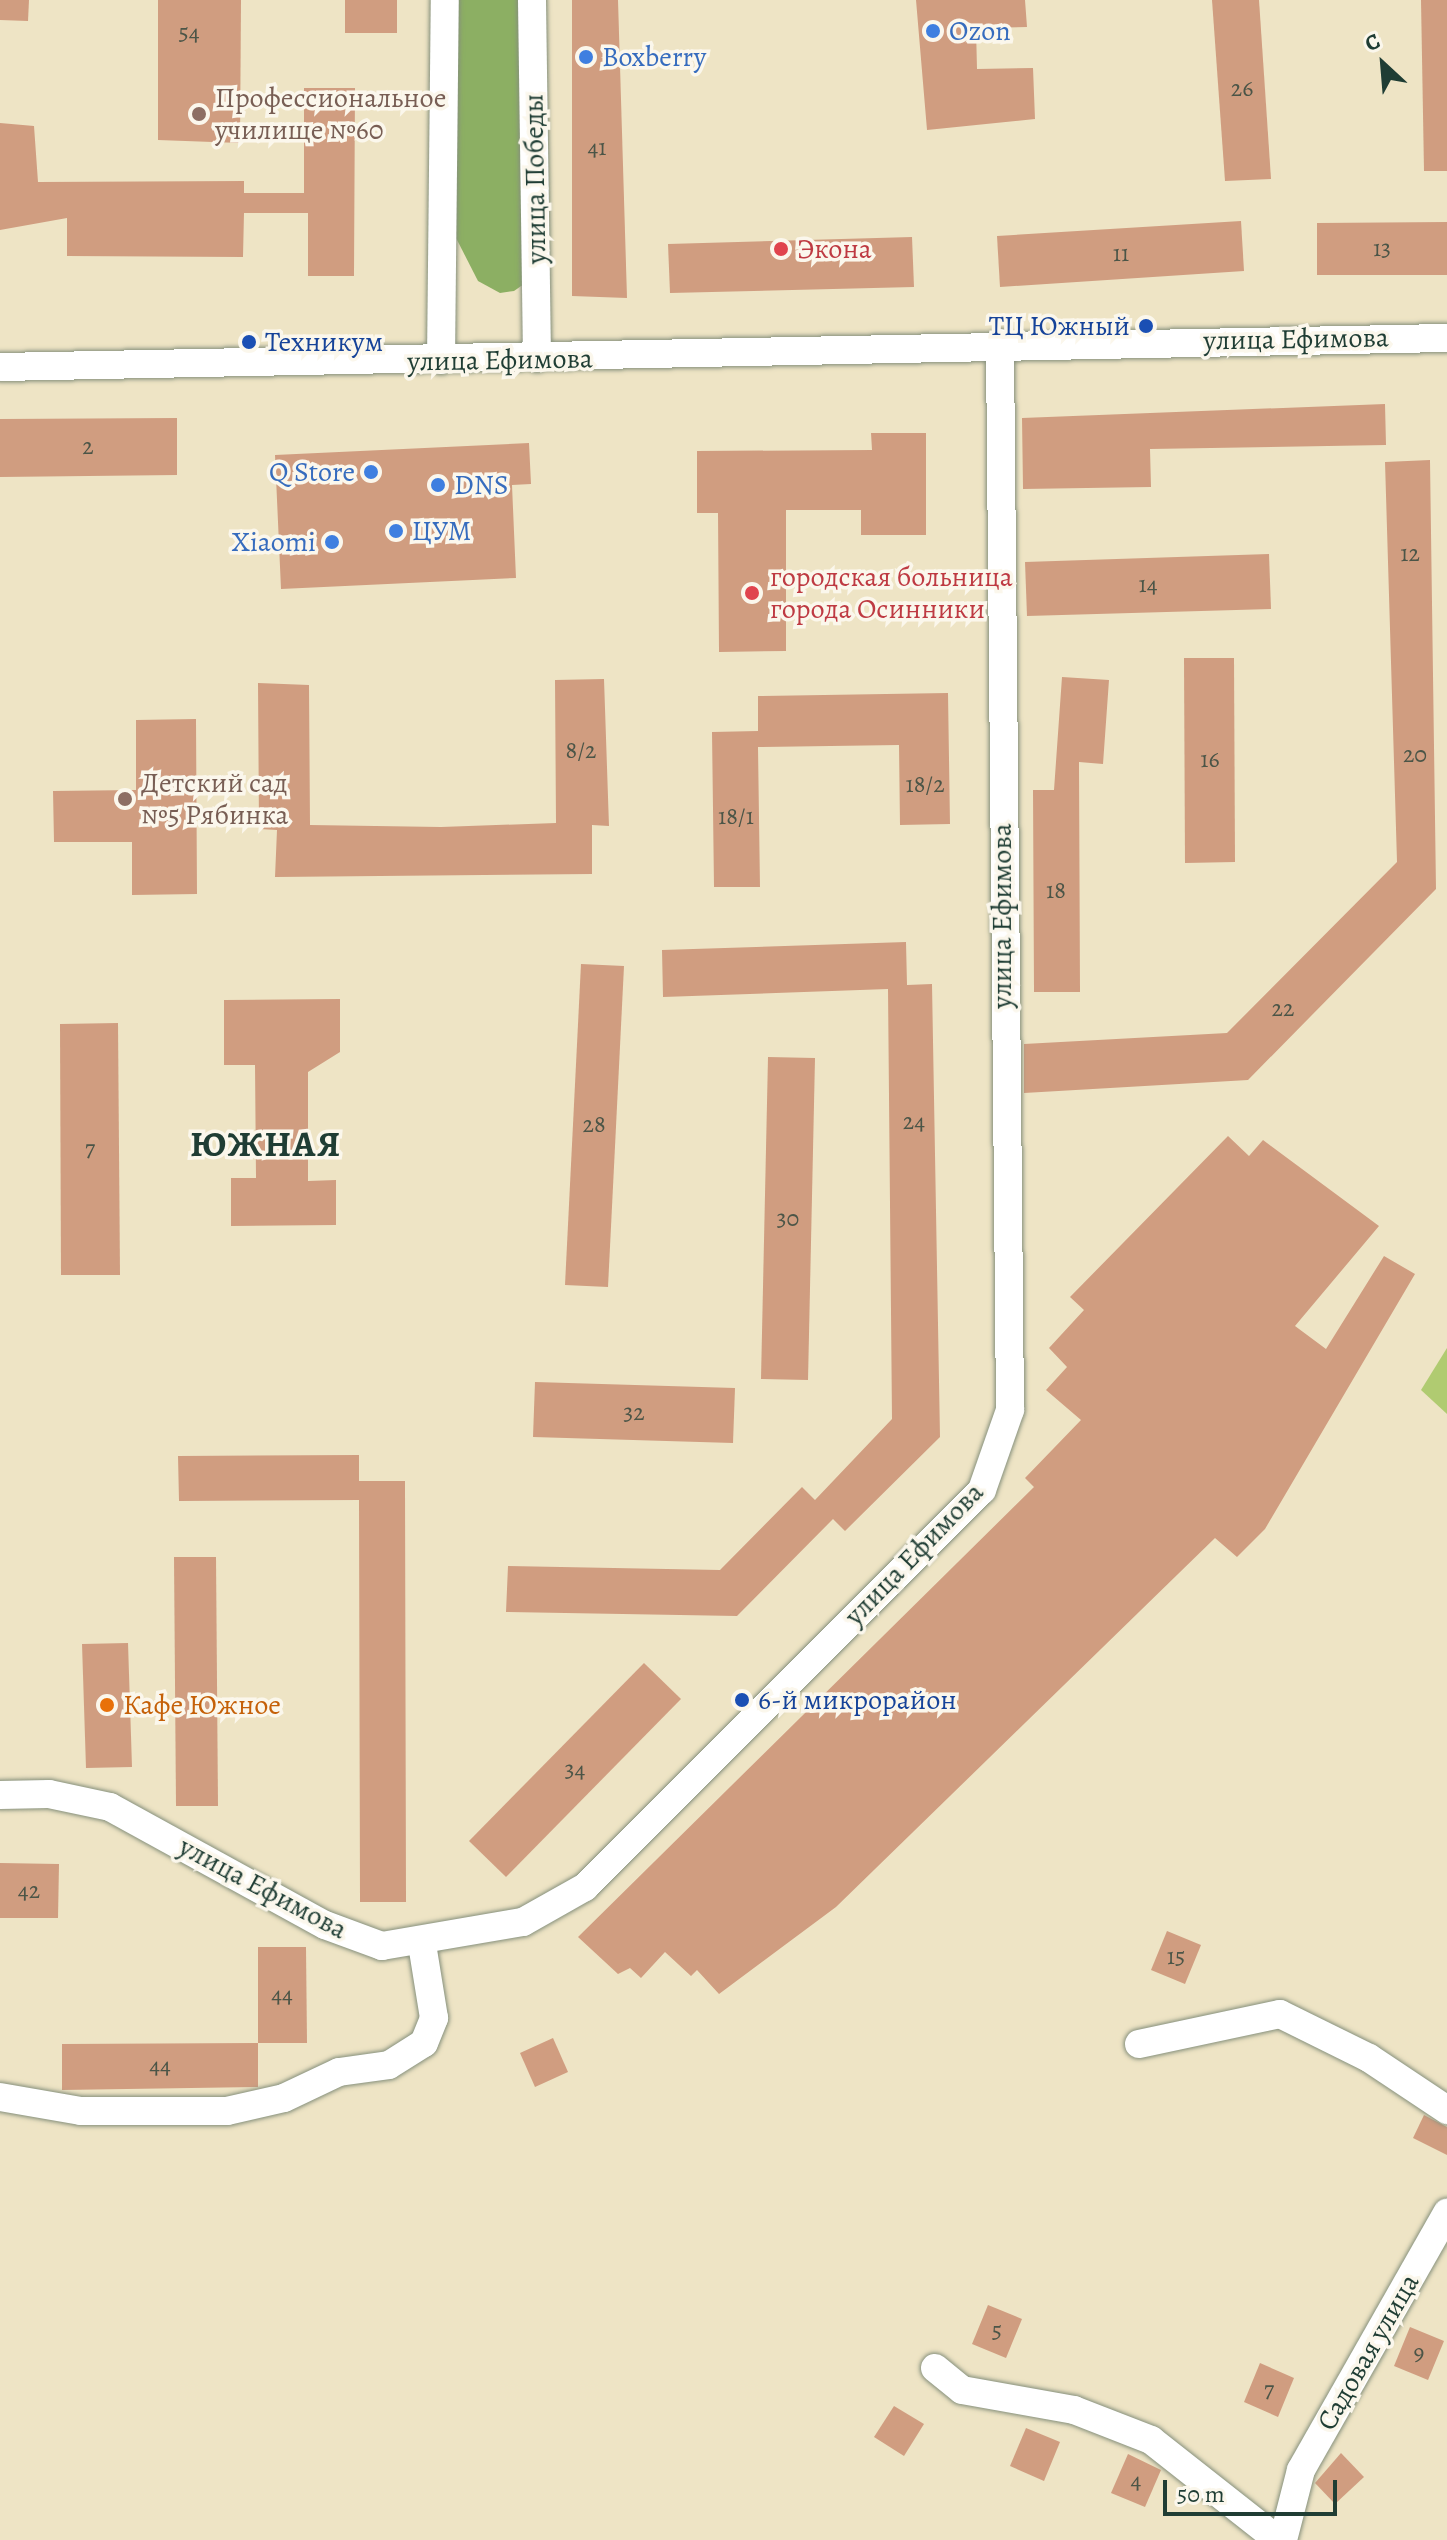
<!DOCTYPE html>
<html>
<head>
<meta charset="utf-8">
<style>
	body { margin:0 }
	#map { position:relative; width:1447px; height:2540px; overflow:hidden; background:#eee4c5; font-family:Alegreya,serif }
	div>[style] { position:absolute }
	[style*='--x'] { left:calc(var(--x)*1px); top:calc(var(--y)*1px); width:calc(var(--w)*1px); rotate:calc(var(--a)*1deg) }
	.green>* { inset:0; background:#b0cb71 }
	.forest>* { inset:0; background:#8caf63 }
	.building>* { inset:0; background:#d09d80 }
	.roads { filter:drop-shadow(0 0 2px #86907c) drop-shadow(0 0 2px #86907c) }
	.minor>* { height:28px; margin:-14px; padding:0 14px; transform-origin:14px; border-radius:14px; background:#fff }
	.dots>* { width:22px; height:22px; translate:-50% -50%; box-sizing:border-box; border:4px solid #fbf7ec; border-radius:50% }
	span { translate:-50% -50%; white-space:nowrap; text-align:center; line-height:1.15; -webkit-text-stroke:7px #fbf7ec; paint-order:stroke }
	.number-label { font-size:24px; color:#4b5547 }
	.number-label span { -webkit-text-stroke-width:0 }
	.shop-label { font-size:28px; color:#366cbe }
	.left { translate:0 -50%; text-align:left }
	.right { translate:-100% -50%; text-align:right }
	.education-label { font-size:28px; color:#785e54 }
	.street-label { font-size:28px; color:#1f3d34 }
	.health-label { font-size:28px; color:#be3a42 }
	.transit-label { font-size:28px; color:#164399 }
	.food-label { font-size:28px; color:#c56008 }
	.district-label { font-size:36px; color:#1f3d34; font-weight:700; letter-spacing:2px }
	.north { position:absolute; left:1343px; top:24px; width:80px; height:80px; -webkit-text-stroke:6px #fbf7ec; paint-order:stroke; rotate:334deg; font-size:22px; font-weight:700; line-height:32px; text-align:center; color:#1f3d34 }
	.north::after { content:''; display:block; margin:auto; width:28px; height:36px; background:#1f3d34; clip-path:polygon(50% 0,100% 100%,50% 72%,0 100%) }
	.scale { position:absolute; left:1163px; top:2480px; width:174px; height:36px; box-sizing:border-box; border:4px solid #1f3d34; border-top:0; padding-left:10px; font-size:24px; line-height:28px; white-space:nowrap; color:#1f3d34; -webkit-text-stroke:6px #fbf7ec; paint-order:stroke }
</style>
</head>
<body>
<div id="map">
	<div class="green">
		<i style="clip-path:polygon(1447px 1348px,1447px 1414px,1421px 1390px)"></i>
	</div>
	<div class="forest">
		<i style="clip-path:polygon(456px 0,522px 0,524px 284px,514px 291px,500px 293px,478px 281px,454px 234px)"></i>
	</div>
	<div class="building">
		<i style="clip-path:polygon(0 0,29px 0,28px 21px,0 20px)"></i>
		<i style="clip-path:polygon(158px 0,241px 0,240px 143px,158px 140px)"></i>
		<i style="clip-path:polygon(345px 0,397px 0,397px 33px,345px 33px)"></i>
		<i style="clip-path:polygon(572px 0,618px 0,627px 298px,572px 296px)"></i>
		<i style="clip-path:polygon(916px 0,1025px 0,1027px 27px,976px 28px,977px 69px,1033px 68px,1035px 119px,927px 130px)"></i>
		<i style="clip-path:polygon(1212px 0,1259px 0,1271px 179px,1225px 181px)"></i>
		<i style="clip-path:polygon(1421px 0,1447px 0,1447px 171px,1424px 171px)"></i>
		<i style="clip-path:polygon(304px 88px,355px 88px,354px 276px,308px 276px,308px 213px,244px 213px,243px 257px,67px 256px,67px 218px,0 230px,0 123px,34px 126px,38px 182px,244px 181px,244px 193px,304px 193px)"></i>
		<i style="clip-path:polygon(1241px 221px,1244px 271px,1000px 287px,997px 236px)"></i>
		<i style="clip-path:polygon(1447px 222px,1447px 275px,1317px 275px,1317px 223px)"></i>
		<i style="clip-path:polygon(912px 237px,914px 287px,670px 293px,668px 244px)"></i>
		<i style="clip-path:polygon(1385px 404px,1386px 445px,1150px 449px,1151px 487px,1023px 489px,1022px 418px)"></i>
		<i style="clip-path:polygon(177px 418px,177px 475px,0 477px,0 419px)"></i>
		<i style="clip-path:polygon(871px 433px,926px 433px,926px 535px,861px 535px,861px 510px,786px 510px,786px 651px,719px 652px,718px 513px,697px 513px,697px 451px,872px 450px)"></i>
		<i style="clip-path:polygon(529px 443px,531px 484px,512px 485px,516px 578px,281px 589px,275px 455px)"></i>
		<i style="clip-path:polygon(1430px 460px,1436px 889px,1248px 1080px,1024px 1093px,1024px 1044px,1227px 1033px,1397px 862px,1385px 462px)"></i>
		<i style="clip-path:polygon(1269px 554px,1271px 609px,1027px 616px,1025px 562px)"></i>
		<i style="clip-path:polygon(1184px 658px,1234px 658px,1235px 862px,1185px 863px)"></i>
		<i style="clip-path:polygon(1062px 677px,1109px 680px,1103px 764px,1079px 762px,1080px 992px,1034px 992px,1033px 790px,1054px 790px)"></i>
		<i style="clip-path:polygon(604px 679px,609px 826px,592px 825px,592px 874px,275px 877px,277px 830px,259px 829px,258px 683px,309px 685px,310px 825px,441px 827px,556px 823px,555px 680px)"></i>
		<i style="clip-path:polygon(948px 693px,950px 824px,900px 825px,899px 745px,758px 747px,760px 887px,714px 887px,712px 732px,758px 731px,758px 696px)"></i>
		<i style="clip-path:polygon(196px 719px,197px 894px,132px 895px,132px 842px,54px 842px,53px 791px,136px 790px,136px 720px)"></i>
		<i style="clip-path:polygon(906px 942px,907px 985px,932px 984px,940px 1437px,845px 1531px,833px 1519px,737px 1616px,506px 1612px,508px 1566px,720px 1570px,802px 1487px,815px 1500px,892px 1419px,888px 989px,663px 997px,662px 950px)"></i>
		<i style="clip-path:polygon(581px 964px,624px 966px,608px 1287px,565px 1285px)"></i>
		<i style="clip-path:polygon(340px 999px,340px 1052px,308px 1072px,308px 1181px,336px 1180px,336px 1225px,231px 1226px,231px 1178px,256px 1178px,255px 1065px,224px 1065px,224px 1000px)"></i>
		<i style="clip-path:polygon(118px 1023px,120px 1275px,61px 1275px,60px 1024px)"></i>
		<i style="clip-path:polygon(768px 1057px,815px 1058px,808px 1380px,761px 1379px)"></i>
		<i style="clip-path:polygon(1228px 1136px,1249px 1156px,1263px 1140px,1379px 1226px,1295px 1326px,1326px 1349px,1384px 1256px,1415px 1274px,1265px 1529px,1237px 1557px,1215px 1538px,836px 1907px,719px 1994px,697px 1970px,691px 1976px,665px 1952px,641px 1978px,630px 1968px,618px 1974px,578px 1937px,1034px 1487px,1025px 1478px,1081px 1420px,1046px 1390px,1067px 1367px,1049px 1348px,1084px 1310px,1070px 1297px)"></i>
		<i style="clip-path:polygon(535px 1382px,735px 1388px,733px 1443px,533px 1437px)"></i>
		<i style="clip-path:polygon(359px 1455px,359px 1481px,405px 1481px,406px 1902px,360px 1902px,359px 1500px,179px 1501px,178px 1456px)"></i>
		<i style="clip-path:polygon(174px 1557px,216px 1557px,218px 1806px,176px 1806px)"></i>
		<i style="clip-path:polygon(128px 1643px,132px 1767px,86px 1768px,82px 1644px)"></i>
		<i style="clip-path:polygon(644px 1663px,681px 1699px,506px 1877px,469px 1841px)"></i>
		<i style="clip-path:polygon(0 1863px,59px 1864px,58px 1918px,0 1918px)"></i>
		<i style="clip-path:polygon(1167px 1931px,1201px 1945px,1185px 1984px,1151px 1970px)"></i>
		<i style="clip-path:polygon(258px 1947px,306px 1947px,307px 2043px,258px 2043px)"></i>
		<i style="clip-path:polygon(553px 2038px,568px 2072px,535px 2087px,520px 2053px)"></i>
		<i style="clip-path:polygon(258px 2043px,258px 2087px,62px 2090px,62px 2044px)"></i>
		<i style="clip-path:polygon(1424px 2115px,1447px 2127px,1447px 2155px,1413px 2138px)"></i>
		<i style="clip-path:polygon(988px 2305px,1022px 2319px,1006px 2358px,972px 2344px)"></i>
		<i style="clip-path:polygon(1410px 2327px,1444px 2341px,1428px 2380px,1394px 2366px)"></i>
		<i style="clip-path:polygon(1260px 2363px,1294px 2378px,1278px 2417px,1244px 2402px)"></i>
		<i style="clip-path:polygon(894px 2406px,924px 2424px,904px 2456px,874px 2437px)"></i>
		<i style="clip-path:polygon(1026px 2428px,1060px 2442px,1044px 2481px,1010px 2466px)"></i>
		<i style="clip-path:polygon(1341px 2453px,1364px 2477px,1335px 2504px,1315px 2483px)"></i>
		<i style="clip-path:polygon(1128px 2454px,1161px 2470px,1145px 2507px,1111px 2493px)"></i>
	</div>
	<div class="roads">
		<div class="minor">
			<i style="--x:532;--y:0;--w:358;--a:89.2"></i>
			<i style="--x:441;--y:360;--w:360;--a:-89.4"></i>
			<i style="--x:0;--y:367;--w:1447;--a:-1.15"></i>
			<i style="--x:0;--y:1795;--w:49;--a:-1.2"></i>
			<i style="--x:49;--y:1794;--w:62;--a:12"></i>
			<i style="--x:110;--y:1807;--w:245;--a:28.8"></i>
			<i style="--x:325;--y:1925;--w:61;--a:20.2"></i>
			<i style="--x:382;--y:1946;--w:143;--a:-9.7"></i>
			<i style="--x:523;--y:1922;--w:71;--a:-29.4"></i>
			<i style="--x:585;--y:1887;--w:561;--a:-45"></i>
			<i style="--x:982;--y:1490;--w:85;--a:-70.7"></i>
			<i style="--x:1010;--y:1410;--w:1067;--a:-90.54"></i>
			<i style="--x:1139;--y:2044;--w:144;--a:-12"></i>
			<i style="--x:1280;--y:2014;--w:99;--a:26.3"></i>
			<i style="--x:1369;--y:2058;--w:94;--a:33.7"></i>
			<i style="--x:0;--y:2097;--w:82;--a:9.8"></i>
			<i style="--x:81;--y:2111;--w:146;--a:0"></i>
			<i style="--x:227;--y:2111;--w:58;--a:-12.8"></i>
			<i style="--x:284;--y:2098;--w:61;--a:-25.3"></i>
			<i style="--x:339;--y:2072;--w:50;--a:-8"></i>
			<i style="--x:389;--y:2065;--w:41;--a:-32.2"></i>
			<i style="--x:424;--y:2043;--w:27;--a:-68"></i>
			<i style="--x:434;--y:2018;--w:75;--a:-99.2"></i>
			<i style="--x:935;--y:2368;--w:35;--a:39"></i>
			<i style="--x:962;--y:2390;--w:114;--a:10.1"></i>
			<i style="--x:1074;--y:2410;--w:83;--a:21.3"></i>
			<i style="--x:1151;--y:2440;--w:162;--a:38.2"></i>
			<i style="--x:1283;--y:2540;--w:72;--a:-75.6"></i>
			<i style="--x:1301;--y:2470;--w:296;--a:-60.4"></i>
		</div>
	</div>
	<div class="dots">
		<i style="left:933px;top:31px;background:#3f7fe0"></i>
		<i style="left:586px;top:57px;background:#3f7fe0"></i>
		<i style="left:199px;top:114px;background:#8d6e63"></i>
		<i style="left:781px;top:249px;background:#e0444e"></i>
		<i style="left:1146px;top:326px;background:#1a4fb4"></i>
		<i style="left:249px;top:342px;background:#1a4fb4"></i>
		<i style="left:371px;top:472px;background:#3f7fe0"></i>
		<i style="left:438px;top:485px;background:#3f7fe0"></i>
		<i style="left:396px;top:531px;background:#3f7fe0"></i>
		<i style="left:332px;top:542px;background:#3f7fe0"></i>
		<i style="left:752px;top:593px;background:#e0444e"></i>
		<i style="left:125px;top:799px;background:#8d6e63"></i>
		<i style="left:742px;top:1700px;background:#1a4fb4"></i>
		<i style="left:107px;top:1705px;background:#e8710a"></i>
	</div>
	<div class="number-label">
		<span style="left:189px;top:33px">54</span>
		<span style="left:1242px;top:89px">26</span>
		<span style="left:597px;top:148px">41</span>
		<span style="left:1382px;top:249px">13</span>
		<span style="left:1121px;top:254px">11</span>
		<span style="left:88px;top:447px">2</span>
		<span style="left:1410px;top:554px">12</span>
		<span style="left:1148px;top:585px">14</span>
		<span style="left:581px;top:751px">8/2</span>
		<span style="left:1415px;top:755px">20</span>
		<span style="left:1210px;top:760px">16</span>
		<span style="left:925px;top:785px">18/2</span>
		<span style="left:736px;top:817px">18/1</span>
		<span style="left:1056px;top:891px">18</span>
		<span style="left:1283px;top:1009px">22</span>
		<span style="left:914px;top:1122px">24</span>
		<span style="left:594px;top:1125px">28</span>
		<span style="left:90px;top:1149px">7</span>
		<span style="left:788px;top:1219px">30</span>
		<span style="left:634px;top:1413px">32</span>
		<span style="left:575px;top:1770px">34</span>
		<span style="left:29px;top:1891px">42</span>
		<span style="left:1176px;top:1957px">15</span>
		<span style="left:282px;top:1995px">44</span>
		<span style="left:160px;top:2066px">44</span>
		<span style="left:997px;top:2331px">5</span>
		<span style="left:1419px;top:2353px">9</span>
		<span style="left:1269px;top:2390px">7</span>
		<span style="left:1136px;top:2481px">4</span>
	</div>
	<div class="shop-label">
		<span class="left" style="left:949px;top:31px">Ozon</span>
		<span class="left" style="left:602px;top:57px">Boxberry</span>
		<span class="right" style="left:355px;top:472px">Q Store</span>
		<span class="left" style="left:454px;top:485px">DNS</span>
		<span class="left" style="left:412px;top:531px">ЦУМ</span>
		<span class="right" style="left:316px;top:542px">Xiaomi</span>
	</div>
	<div class="education-label">
		<span class="left" style="left:215px;top:114px">Профессиональное<br>училище №60</span>
		<span class="left" style="left:141px;top:799px">Детский сад<br>№5 Рябинка</span>
	</div>
	<div class="street-label">
		<span style="left:535px;top:179px;rotate:-91deg">улица Победы</span>
		<span style="left:1296px;top:339px;rotate:-1deg">улица Ефимова</span>
		<span style="left:500px;top:360px;rotate:-1deg">улица Ефимова</span>
		<span style="left:1002px;top:916px;rotate:-90deg">улица Ефимова</span>
		<span style="left:914px;top:1554px;rotate:-46deg">улица Ефимова</span>
		<span style="left:263px;top:1888px;rotate:28deg">улица Ефимова</span>
		<span style="left:1368px;top:2352px;rotate:-60deg">Садовая улица</span>
	</div>
	<div class="health-label">
		<span class="left" style="left:797px;top:249px">Экона</span>
		<span class="left" style="left:770px;top:593px">городская больница<br>города Осинники</span>
	</div>
	<div class="transit-label">
		<span class="right" style="left:1130px;top:326px">ТЦ Южный</span>
		<span class="left" style="left:265px;top:342px">Техникум</span>
		<span class="left" style="left:758px;top:1700px">6-й микрорайон</span>
	</div>
	<div class="food-label">
		<span class="left" style="left:123px;top:1705px">Кафе Южное</span>
	</div>
	<div class="district-label">
		<span style="left:266px;top:1144px">ЮЖНАЯ</span>
	</div>
	<div class="north">С</div>
	<div class="scale">50 m</div>
</div>
</body>
</html>
